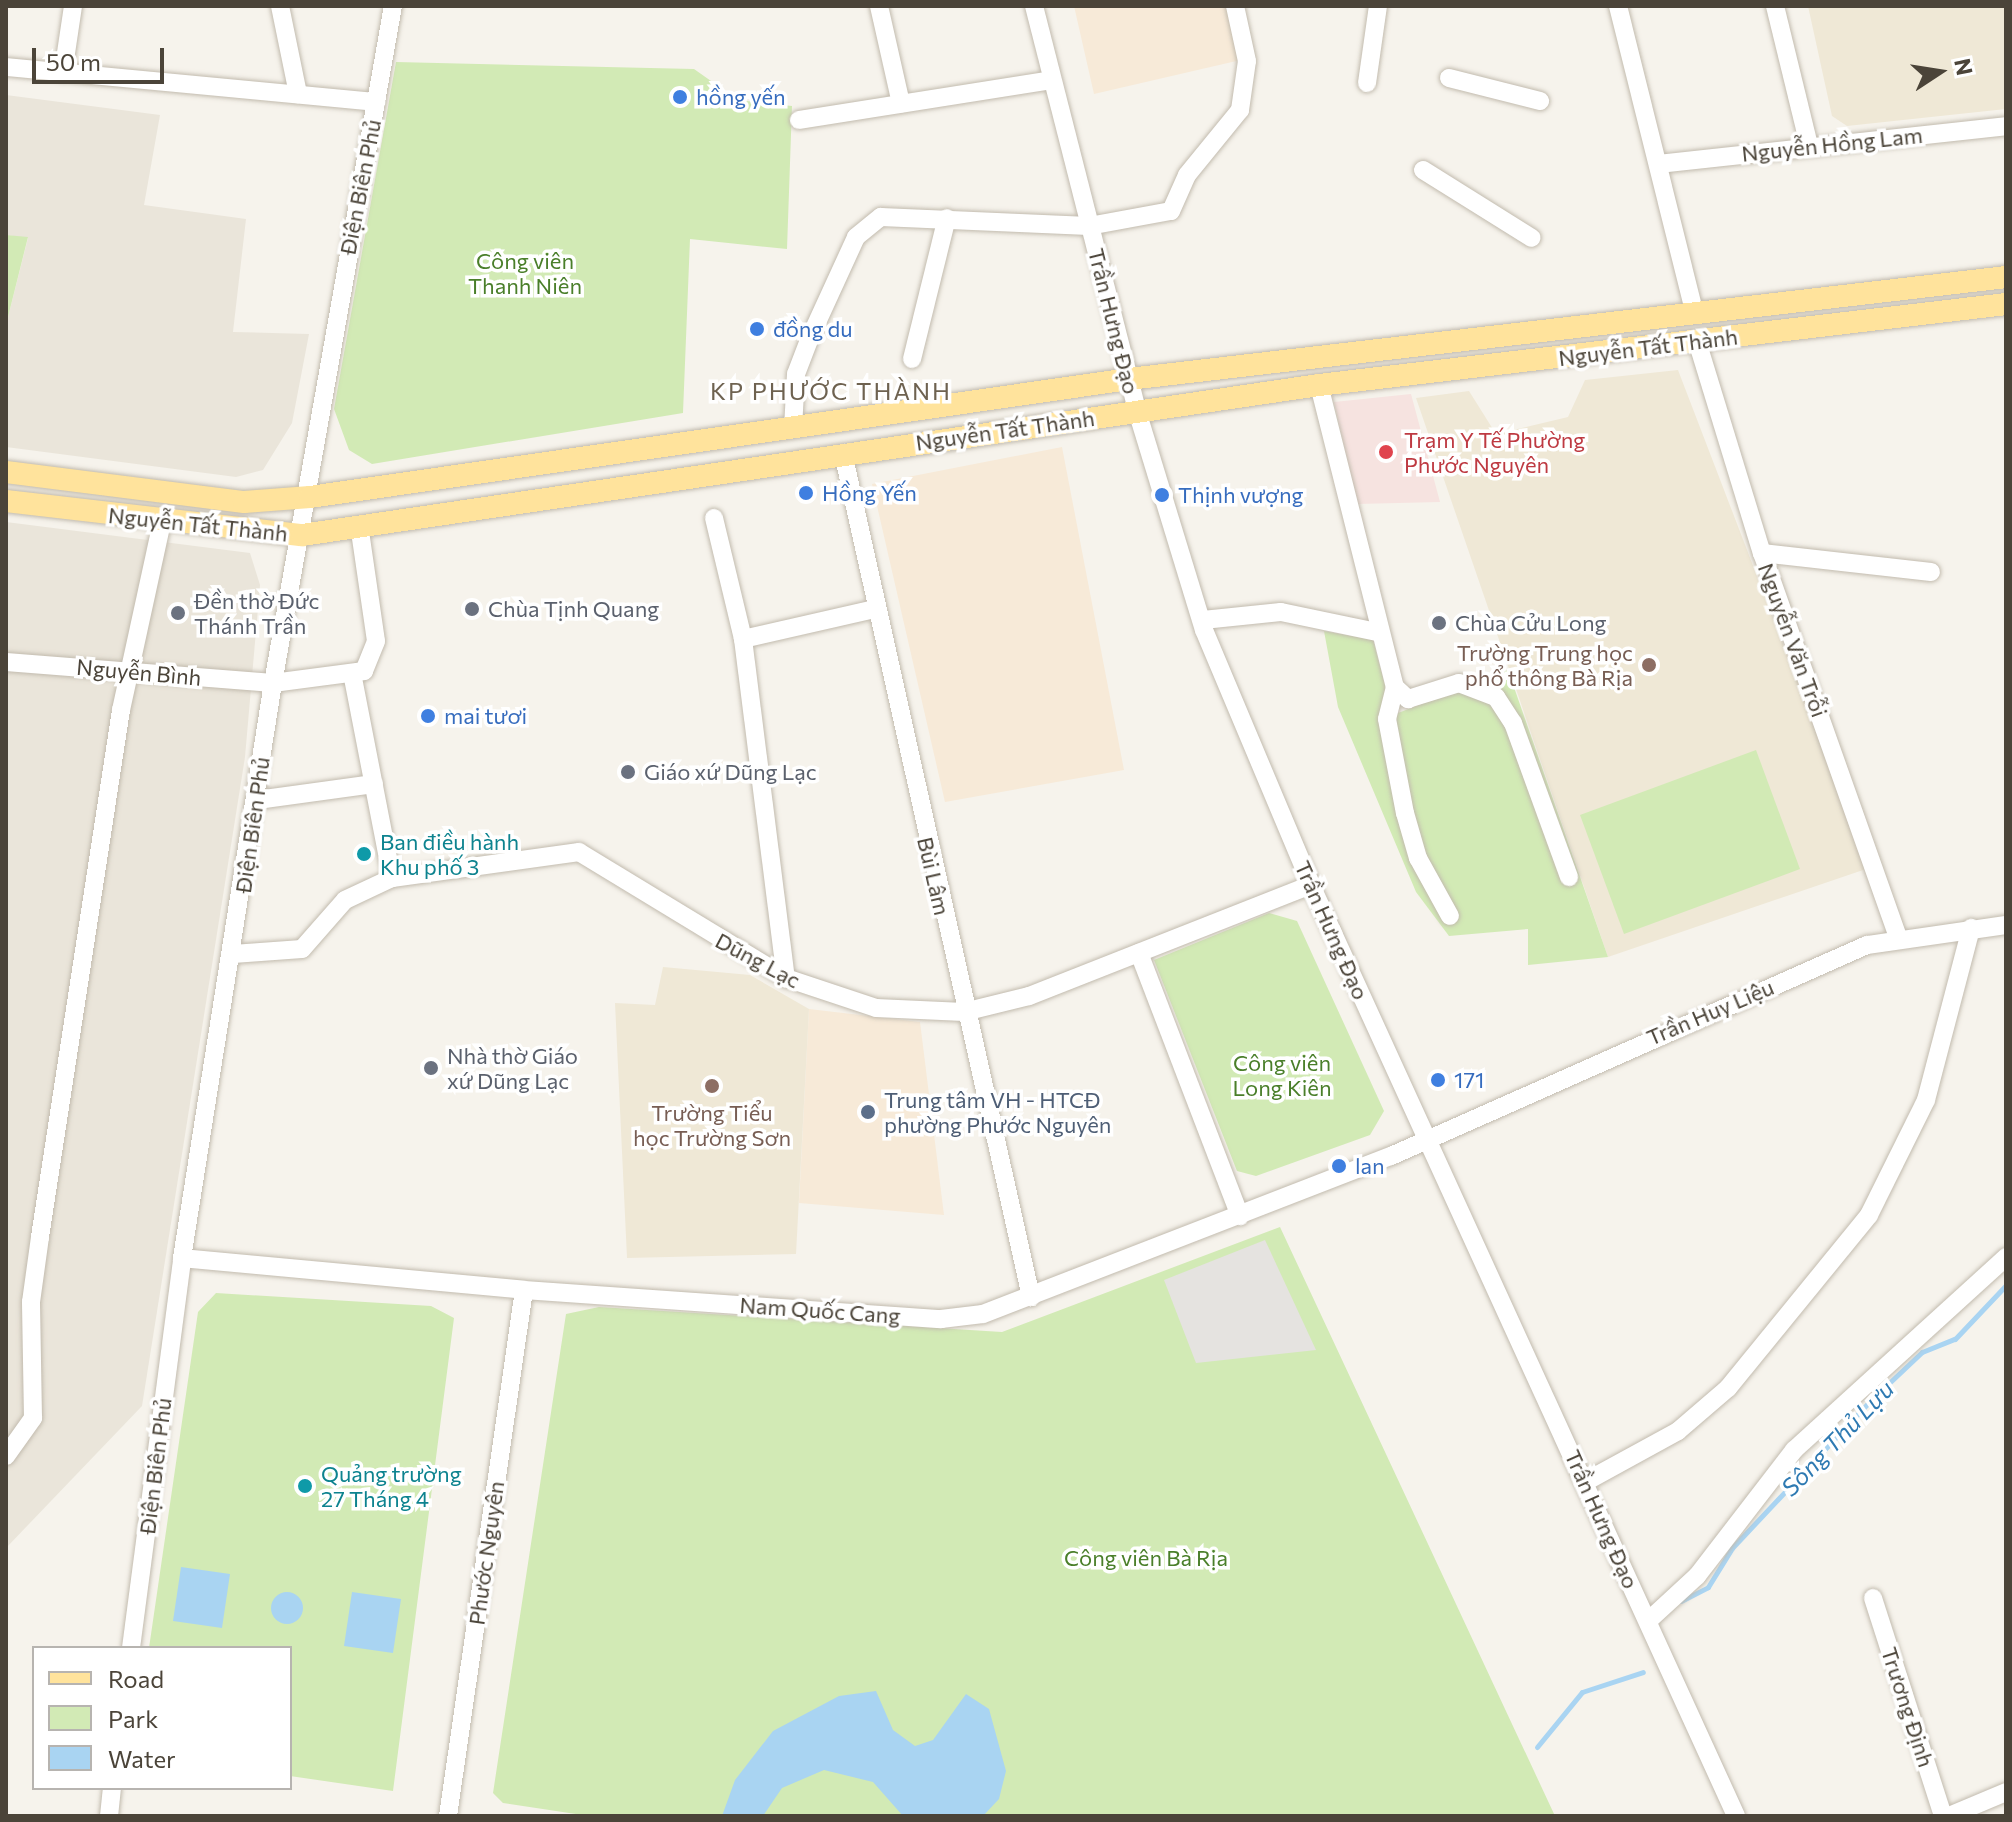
<!DOCTYPE html>
<html>
<head>
<meta charset="utf-8">
<style>
	body { margin:0 }
	#map { position:relative; width:2012px; height:1822px; overflow:hidden; background:#f6f3ec; font-family:Commissioner,sans-serif }
	div>[style] { position:absolute }
	[style*='--x'] { left:calc(var(--x)*1px); top:calc(var(--y)*1px); width:calc(var(--w)*1px); rotate:calc(var(--a)*1deg) }
	.residential>* { inset:0; background:#eae5da }
	.commercial>* { inset:0; background:#f7ead8 }
	.education>* { inset:0; background:#efe8d6 }
	.medical>* { inset:0; background:#f6e3e0 }
	.green>* { inset:0; background:#d2eab5 }
	.parking>* { inset:0; background:#e5e3e0 }
	.water>* { inset:0; background:#a9d4f2 }
	.round { border-radius:50% }
	.stream>* { height:5px; margin:-2.5px; padding:0 2.5px; transform-origin:2.5px; border-radius:2.5px; background:#a9d4f2 }
	.roads { filter:drop-shadow(0 0 2px #c2bbae) drop-shadow(0 0 2px #c2bbae) }
	.minor>* { height:18px; margin:-9px; padding:0 9px; transform-origin:9px; border-radius:9px; background:#fff }
	.major>* { height:22px; margin:-11px; padding:0 11px; transform-origin:11px; border-radius:11px; background:#ffe39c }
	.dots>* { width:22px; height:22px; translate:-50% -50%; box-sizing:border-box; border:4px solid #fff; border-radius:50% }
	span { translate:-50% -50%; white-space:nowrap; text-align:center; line-height:1.15; -webkit-text-stroke:7px #fff; paint-order:stroke }
	.shop-label { font-size:22px; color:#366cbe }
	.left { translate:0 -50%; text-align:left }
	.street-label { font-size:22px; color:#4b4439 }
	.park-label { font-size:22px; color:#4a7f2a }
	.health-label { font-size:22px; color:#be3a42 }
	.worship-label { font-size:22px; color:#5b616d }
	.education-label { font-size:22px; color:#785e54 }
	.right { translate:-100% -50%; text-align:right }
	.culture-label { font-size:22px; color:#0d838f }
	.service-label { font-size:22px; color:#4e5e75 }
	.neighbourhood-label { font-size:24px; color:#6e6250; letter-spacing:2px }
	.water-label { font-size:24px; color:#2e7ab2; font-style:italic }
	.frame { position:absolute; inset:0; border:8px solid #4b4439; pointer-events:none }
	.legend { position:absolute; left:32px; top:1646px; width:260px; height:144px; box-sizing:border-box; background:#fff; border:2px solid #b7b4b0; margin:0; padding:10px 14px; list-style:none; font-size:24px; color:#4b4439 }
	.legend li { display:flex; align-items:center; gap:16px; height:40px }
	.legend b { width:40px; border:2px solid #b7b4b0 }
	.north { position:absolute; left:1900px; top:32px; width:80px; height:80px; -webkit-text-stroke:6px #fff; paint-order:stroke; rotate:78deg; font-size:22px; font-weight:700; line-height:32px; text-align:center; color:#4b4439 }
	.north::after { content:''; display:block; margin:auto; width:28px; height:36px; background:#4b4439; clip-path:polygon(50% 0,100% 100%,50% 72%,0 100%) }
	.scale { position:absolute; left:32px; top:48px; width:132px; height:36px; box-sizing:border-box; border:4px solid #4b4439; border-top:0; padding-left:10px; font-size:24px; line-height:28px; white-space:nowrap; color:#4b4439; -webkit-text-stroke:6px #fff; paint-order:stroke }
</style>
</head>
<body>
<div id="map">
	<div class="residential">
		<i style="clip-path:polygon(6px 95px,160px 115px,144px 205px,246px 219px,233px 332px,309px 334px,292px 423px,263px 470px,236px 477px,6px 447px,6px 325px,28px 238px,6px 235px)"></i>
		<i style="clip-path:polygon(6px 522px,250px 553px,260px 585px,245px 757px,142px 1406px,6px 1548px)"></i>
	</div>
	<div class="commercial">
		<i style="clip-path:polygon(1074px 6px,1233px 6px,1245px 59px,1094px 94px)"></i>
		<i style="clip-path:polygon(1062px 447px,1124px 770px,945px 802px,872px 484px)"></i>
		<i style="clip-path:polygon(809px 1009px,920px 1022px,944px 1215px,799px 1203px)"></i>
	</div>
	<div class="education">
		<i style="clip-path:polygon(1808px 6px,2006px 6px,2006px 109px,1847px 126px,1832px 116px)"></i>
		<i style="clip-path:polygon(1678px 370px,1869px 868px,1608px 957px,1416px 398px,1469px 391px,1496px 434px,1568px 417px,1585px 380px)"></i>
		<i style="clip-path:polygon(663px 967px,750px 975px,809px 1009px,796px 1254px,627px 1258px,615px 1003px,655px 1005px)"></i>
	</div>
	<div class="medical">
		<i style="clip-path:polygon(1411px 394px,1440px 502px,1357px 504px,1334px 402px)"></i>
	</div>
	<div class="green">
		<i style="clip-path:polygon(396px 62px,694px 69px,738px 100px,792px 106px,787px 249px,690px 239px,683px 413px,372px 464px,349px 450px,334px 409px)"></i>
		<i style="clip-path:polygon(6px 235px,28px 237px,6px 325px)"></i>
		<i style="clip-path:polygon(1324px 631px,1373px 640px,1393px 715px,1508px 670px,1608px 957px,1528px 965px,1528px 929px,1449px 936px,1416px 892px,1338px 707px)"></i>
		<i style="clip-path:polygon(1756px 750px,1800px 869px,1624px 934px,1580px 815px)"></i>
		<i style="clip-path:polygon(1269px 913px,1297px 921px,1384px 1111px,1370px 1135px,1256px 1176px,1237px 1171px,1154px 960px)"></i>
		<i style="clip-path:polygon(1280px 1227px,1555px 1816px,589px 1816px,503px 1803px,493px 1793px,566px 1314px,599px 1307px,1002px 1332px)"></i>
		<i style="clip-path:polygon(216px 1293px,431px 1306px,454px 1318px,393px 1791px,290px 1776px,290px 1648px,149px 1648px,198px 1312px)"></i>
	</div>
	<div class="parking">
		<i style="clip-path:polygon(1265px 1240px,1316px 1350px,1196px 1363px,1164px 1280px)"></i>
	</div>
	<div class="water">
		<i style="clip-path:polygon(181px 1567px,230px 1574px,222px 1628px,173px 1621px)"></i>
		<i class="round" style="left:271px;top:1592px;width:32px;height:32px"></i>
		<i style="clip-path:polygon(352px 1592px,401px 1599px,393px 1653px,344px 1646px)"></i>
		<i style="clip-path:polygon(876px 1691px,893px 1730px,915px 1746px,933px 1740px,966px 1694px,989px 1709px,1006px 1771px,999px 1799px,983px 1816px,903px 1816px,873px 1782px,824px 1770px,782px 1788px,763px 1816px,722px 1816px,735px 1780px,773px 1731px,839px 1696px)"></i>
	</div>
	<div class="stream">
		<i style="--x:1681;--y:1601;--w:30;--a:-27"></i>
		<i style="--x:1708;--y:1587;--w:46;--a:-58.4"></i>
		<i style="--x:1732;--y:1548;--w:203;--a:-46.8"></i>
		<i style="--x:1871;--y:1400;--w:70;--a:-43.3"></i>
		<i style="--x:1922;--y:1352;--w:35;--a:-22"></i>
		<i style="--x:1955;--y:1339;--w:74;--a:-46.6"></i>
		<i style="--x:1537;--y:1747;--w:71;--a:-50.7"></i>
		<i style="--x:1582;--y:1692;--w:64;--a:-18.2"></i>
	</div>
	<div class="roads">
		<div class="minor">
			<i style="--x:280;--y:6;--w:90;--a:78.4"></i>
			<i style="--x:879;--y:6;--w:100;--a:77.3"></i>
			<i style="--x:1034;--y:6;--w:418;--a:75.7"></i>
			<i style="--x:1137;--y:411;--w:229;--a:73"></i>
			<i style="--x:1204;--y:630;--w:277;--a:67.2"></i>
			<i style="--x:1311;--y:885;--w:1023;--a:65.46"></i>
			<i style="--x:1618;--y:6;--w:314;--a:76"></i>
			<i style="--x:1775;--y:6;--w:143;--a:76.3"></i>
			<i style="--x:6;--y:67;--w:372;--a:5.4"></i>
			<i style="--x:63;--y:73;--w:68;--a:-81.5"></i>
			<i style="--x:1449;--y:78;--w:94;--a:14.2"></i>
			<i style="--x:1367;--y:83;--w:78;--a:-81.9"></i>
			<i style="--x:799;--y:120;--w:256;--a:-9"></i>
			<i style="--x:1658;--y:164;--w:350;--a:-6.2"></i>
			<i style="--x:1423;--y:170;--w:128;--a:32"></i>
			<i style="--x:1697;--y:341;--w:222;--a:73"></i>
			<i style="--x:1762;--y:553;--w:406;--a:70.5"></i>
			<i style="--x:912;--y:359;--w:145;--a:-76.1"></i>
			<i style="--x:1319;--y:385;--w:311;--a:75.9"></i>
			<i style="--x:1395;--y:687;--w:18;--a:43"></i>
			<i style="--x:1408;--y:699;--w:53;--a:-17.4"></i>
			<i style="--x:1459;--y:683;--w:40;--a:21"></i>
			<i style="--x:1496;--y:697;--w:31;--a:57"></i>
			<i style="--x:1513;--y:723;--w:164;--a:70"></i>
			<i style="--x:793;--y:428;--w:54;--a:-86.8"></i>
			<i style="--x:796;--y:374;--w:34;--a:-69"></i>
			<i style="--x:808;--y:342;--w:115;--a:-65.4"></i>
			<i style="--x:856;--y:237;--w:32;--a:-39"></i>
			<i style="--x:881;--y:217;--w:208;--a:2.5"></i>
			<i style="--x:1089;--y:226;--w:83;--a:-10.4"></i>
			<i style="--x:1171;--y:211;--w:39;--a:-66"></i>
			<i style="--x:1187;--y:175;--w:84;--a:-50.8"></i>
			<i style="--x:1240;--y:110;--w:49;--a:-81.9"></i>
			<i style="--x:1247;--y:61;--w:56;--a:-102.3"></i>
			<i style="--x:843;--y:453;--w:865;--a:77.44"></i>
			<i style="--x:714;--y:518;--w:124;--a:76.5"></i>
			<i style="--x:743;--y:639;--w:342;--a:82.8"></i>
			<i style="--x:1762;--y:553;--w:170;--a:6.4"></i>
			<i style="--x:1203;--y:620;--w:78;--a:-5.9"></i>
			<i style="--x:1281;--y:612;--w:98;--a:11.8"></i>
			<i style="--x:743;--y:639;--w:135;--a:-12.8"></i>
			<i style="--x:6;--y:662;--w:268;--a:4.5"></i>
			<i style="--x:273;--y:683;--w:92;--a:-7.5"></i>
			<i style="--x:364;--y:671;--w:32;--a:-68"></i>
			<i style="--x:376;--y:641;--w:117;--a:-98.3"></i>
			<i style="--x:352;--y:673;--w:209;--a:79"></i>
			<i style="--x:1395;--y:687;--w:33;--a:104"></i>
			<i style="--x:1387;--y:719;--w:96;--a:79.2"></i>
			<i style="--x:1405;--y:813;--w:47;--a:73.9"></i>
			<i style="--x:1418;--y:858;--w:66;--a:61.1"></i>
			<i style="--x:257;--y:800;--w:118;--a:-7.8"></i>
			<i style="--x:1139;--y:953;--w:282;--a:69"></i>
			<i style="--x:233;--y:954;--w:69;--a:-4.1"></i>
			<i style="--x:302;--y:949;--w:65;--a:-48.7"></i>
			<i style="--x:345;--y:900;--w:52;--a:-25.1"></i>
			<i style="--x:392;--y:878;--w:189;--a:-7.9"></i>
			<i style="--x:579;--y:852;--w:242;--a:31.3"></i>
			<i style="--x:786;--y:978;--w:95;--a:18.4"></i>
			<i style="--x:876;--y:1008;--w:88;--a:2.6"></i>
			<i style="--x:964;--y:1012;--w:67;--a:-13.8"></i>
			<i style="--x:1029;--y:996;--w:303;--a:-21.5"></i>
			<i style="--x:182;--y:1258;--w:343;--a:5.3"></i>
			<i style="--x:524;--y:1290;--w:418;--a:4"></i>
			<i style="--x:941;--y:1319;--w:42;--a:-6.8"></i>
			<i style="--x:983;--y:1314;--w:438;--a:-21.2"></i>
			<i style="--x:1391;--y:1156;--w:521;--a:-23.91"></i>
			<i style="--x:1867;--y:945;--w:140;--a:-8.2"></i>
			<i style="--x:6;--y:1456;--w:47;--a:-54.6"></i>
			<i style="--x:33;--y:1418;--w:116;--a:-91"></i>
			<i style="--x:31;--y:1302;--w:66;--a:-82.1"></i>
			<i style="--x:40;--y:1237;--w:533;--a:-81.26"></i>
			<i style="--x:121;--y:710;--w:192;--a:-77.7"></i>
			<i style="--x:1585;--y:1482;--w:106;--a:-28.7"></i>
			<i style="--x:1678;--y:1431;--w:66;--a:-40.7"></i>
			<i style="--x:1728;--y:1388;--w:223;--a:-50.8"></i>
			<i style="--x:1869;--y:1215;--w:128;--a:-63.6"></i>
			<i style="--x:1926;--y:1100;--w:178;--a:-75.3"></i>
			<i style="--x:1873;--y:1598;--w:229;--a:72.2"></i>
			<i style="--x:1648;--y:1621;--w:67;--a:-42.6"></i>
			<i style="--x:1697;--y:1576;--w:159;--a:-52.4"></i>
			<i style="--x:1794;--y:1450;--w:287;--a:-42.3"></i>
			<i style="--x:131;--y:1648;--w:393;--a:-82.5"></i>
			<i style="--x:182;--y:1258;--w:582;--a:-81.01"></i>
			<i style="--x:273;--y:683;--w:688;--a:-79.95"></i>
			<i style="--x:109;--y:1816;--w:28;--a:-84"></i>
			<i style="--x:448;--y:1816;--w:531;--a:-81.78"></i>
			<i style="--x:1949;--y:1816;--w:62;--a:-22.8"></i>
		</div>
		<div class="major">
			<i style="--x:6;--y:472;--w:240;--a:7.2"></i>
			<i style="--x:244;--y:502;--w:66;--a:-4.3"></i>
			<i style="--x:310;--y:497;--w:827;--a:-8.2"></i>
			<i style="--x:1129;--y:379;--w:883;--a:-6.63"></i>
			<i style="--x:6;--y:501;--w:298;--a:6.6"></i>
			<i style="--x:302;--y:535;--w:1028;--a:-8.39"></i>
			<i style="--x:1319;--y:385;--w:692;--a:-6.72"></i>
		</div>
	</div>
	<div class="dots">
		<i style="left:680px;top:97px;background:#3f7fe0"></i>
		<i style="left:757px;top:329px;background:#3f7fe0"></i>
		<i style="left:1386px;top:452px;background:#e0444e"></i>
		<i style="left:806px;top:493px;background:#3f7fe0"></i>
		<i style="left:1162px;top:495px;background:#3f7fe0"></i>
		<i style="left:472px;top:609px;background:#6b7280"></i>
		<i style="left:178px;top:613px;background:#6b7280"></i>
		<i style="left:1439px;top:623px;background:#6b7280"></i>
		<i style="left:1649px;top:665px;background:#8d6e63"></i>
		<i style="left:428px;top:716px;background:#3f7fe0"></i>
		<i style="left:628px;top:772px;background:#6b7280"></i>
		<i style="left:364px;top:854px;background:#0f9aa8"></i>
		<i style="left:431px;top:1068px;background:#6b7280"></i>
		<i style="left:1438px;top:1080px;background:#3f7fe0"></i>
		<i style="left:712px;top:1086px;background:#8d6e63"></i>
		<i style="left:868px;top:1112px;background:#5c6f8a"></i>
		<i style="left:1339px;top:1166px;background:#3f7fe0"></i>
		<i style="left:305px;top:1486px;background:#0f9aa8"></i>
	</div>
	<div class="shop-label">
		<span class="left" style="left:696px;top:97px">hồng yến</span>
		<span class="left" style="left:773px;top:329px">đồng du</span>
		<span class="left" style="left:822px;top:493px">Hồng Yến</span>
		<span class="left" style="left:1178px;top:495px">Thịnh vượng</span>
		<span class="left" style="left:444px;top:716px">mai tươi</span>
		<span class="left" style="left:1454px;top:1080px">171</span>
		<span class="left" style="left:1355px;top:1166px">lan</span>
	</div>
	<div class="street-label">
		<span style="left:1832px;top:144px;rotate:-6deg">Nguyễn Hồng Lam</span>
		<span style="left:360px;top:187px;rotate:-79deg">Điện Biên Phủ</span>
		<span style="left:1114px;top:321px;rotate:76deg">Trần Hưng Đạo</span>
		<span style="left:1648px;top:347px;rotate:-7deg">Nguyễn Tất Thành</span>
		<span style="left:1005px;top:430px;rotate:-8deg">Nguyễn Tất Thành</span>
		<span style="left:198px;top:524px;rotate:6deg">Nguyễn Tất Thành</span>
		<span style="left:1793px;top:640px;rotate:70deg">Nguyễn Văn Trỗi</span>
		<span style="left:139px;top:672px;rotate:5deg">Nguyễn Bình</span>
		<span style="left:252px;top:825px;rotate:-82deg">Điện Biên Phủ</span>
		<span style="left:934px;top:876px;rotate:77deg">Bùi Lâm</span>
		<span style="left:1332px;top:930px;rotate:66deg">Trần Hưng Đạo</span>
		<span style="left:758px;top:960px;rotate:28deg">Dũng Lạc</span>
		<span style="left:1710px;top:1012px;rotate:-23deg">Trần Huy Liệu</span>
		<span style="left:820px;top:1310px;rotate:4deg">Nam Quốc Cang</span>
		<span style="left:155px;top:1466px;rotate:-83deg">Điện Biên Phủ</span>
		<span style="left:1602px;top:1519px;rotate:66deg">Trần Hưng Đạo</span>
		<span style="left:486px;top:1553px;rotate:-82deg">Phước Nguyên</span>
		<span style="left:1908px;top:1707px;rotate:72deg">Trương Định</span>
	</div>
	<div class="park-label">
		<span style="left:525px;top:273px">Công viên<br>Thanh Niên</span>
		<span style="left:1282px;top:1075px">Công viên<br>Long Kiên</span>
		<span style="left:1146px;top:1558px">Công viên Bà Rịa</span>
	</div>
	<div class="health-label">
		<span class="left" style="left:1404px;top:452px">Trạm Y Tế Phường<br>Phước Nguyên</span>
	</div>
	<div class="worship-label">
		<span class="left" style="left:194px;top:613px">Đền thờ Đức<br>Thánh Trần</span>
		<span class="left" style="left:488px;top:609px">Chùa Tịnh Quang</span>
		<span class="left" style="left:1455px;top:623px">Chùa Cửu Long</span>
		<span class="left" style="left:644px;top:772px">Giáo xứ Dũng Lạc</span>
		<span class="left" style="left:447px;top:1068px">Nhà thờ Giáo<br>xứ Dũng Lạc</span>
	</div>
	<div class="education-label">
		<span class="right" style="left:1633px;top:665px">Trường Trung học<br>phổ thông Bà Rịa</span>
		<span style="left:712px;top:1125px">Trường Tiểu<br>học Trường Sơn</span>
	</div>
	<div class="culture-label">
		<span class="left" style="left:380px;top:854px">Ban điều hành<br>Khu phố 3</span>
		<span class="left" style="left:321px;top:1486px">Quảng trường<br>27 Tháng 4</span>
	</div>
	<div class="service-label">
		<span class="left" style="left:884px;top:1112px">Trung tâm VH - HTCĐ<br>phường Phước Nguyên</span>
	</div>
	<div class="neighbourhood-label">
		<span style="left:831px;top:391px">KP PHƯỚC THÀNH</span>
	</div>
	<div class="water-label">
		<span style="left:1837px;top:1438px;rotate:-46deg">Sông Thủ Lựu</span>
	</div>
	<div class="frame"></div>
	<ul class="legend">
	<li><b style="height:10px;background:#ffe39c"></b>Road</li>
	<li><b style="height:22px;background:#d2eab5"></b>Park</li>
	<li><b style="height:22px;background:#a9d4f2"></b>Water</li>
	</ul>
	<div class="north">N</div>
	<div class="scale">50 m</div>
</div>
</body>
</html>
